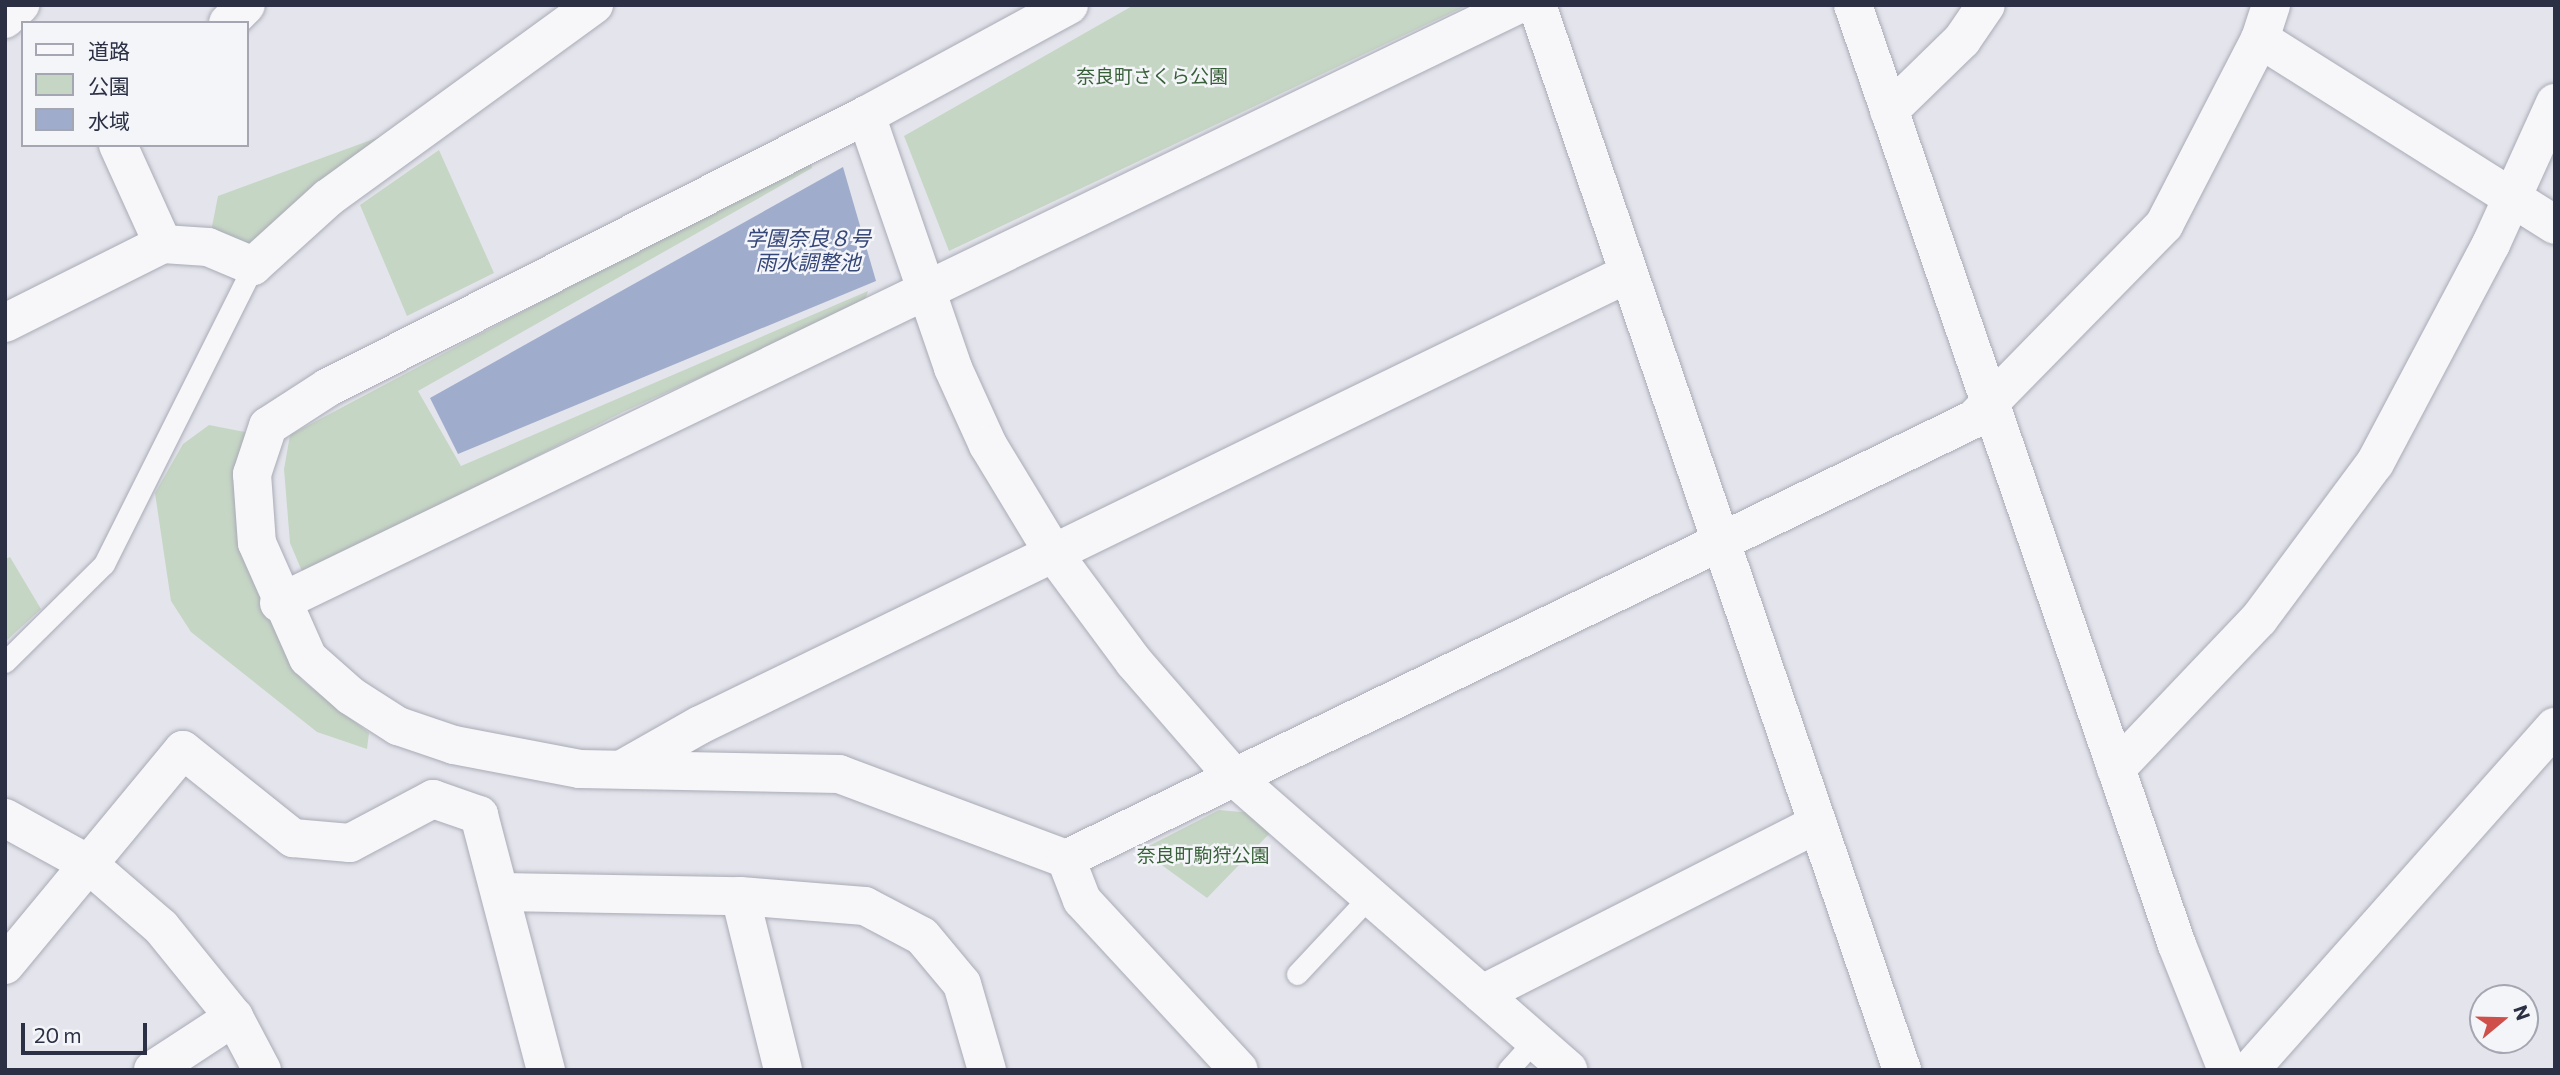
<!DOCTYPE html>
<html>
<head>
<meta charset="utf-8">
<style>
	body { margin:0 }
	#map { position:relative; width:2560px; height:1075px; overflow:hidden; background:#e4e5ec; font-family:Commissioner,"Noto Sans JP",sans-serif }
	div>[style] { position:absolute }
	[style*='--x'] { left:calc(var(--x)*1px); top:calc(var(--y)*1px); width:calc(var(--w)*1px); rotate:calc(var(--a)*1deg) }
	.green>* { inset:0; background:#c6d6c5 }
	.water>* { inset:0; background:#9faccb }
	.roads { filter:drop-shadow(0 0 2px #a9abb6) drop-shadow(0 0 2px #a9abb6) }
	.service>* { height:21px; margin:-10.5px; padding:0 10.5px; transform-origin:10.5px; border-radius:10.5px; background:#f7f7fa }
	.minor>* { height:38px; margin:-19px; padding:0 19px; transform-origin:19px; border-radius:19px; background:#f7f7fa }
	.tertiary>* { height:38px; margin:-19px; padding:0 19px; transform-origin:19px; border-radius:19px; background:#f7f7fa }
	span { translate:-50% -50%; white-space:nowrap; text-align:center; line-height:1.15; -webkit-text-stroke:5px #f4f5f9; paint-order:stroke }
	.park-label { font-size:19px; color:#386038 }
	.water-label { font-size:21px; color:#354679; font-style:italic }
	.frame { position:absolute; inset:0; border:7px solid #2b3044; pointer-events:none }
	.legend { position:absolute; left:21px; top:21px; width:228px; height:126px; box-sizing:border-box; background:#f4f5f9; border:2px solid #a4a6b1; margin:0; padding:9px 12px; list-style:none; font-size:21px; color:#2b3044 }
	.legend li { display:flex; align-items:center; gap:14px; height:35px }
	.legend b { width:35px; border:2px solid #a4a6b1 }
	.north { position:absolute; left:2469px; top:984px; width:70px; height:70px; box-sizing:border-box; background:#f4f5f9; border:2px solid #a4a6b1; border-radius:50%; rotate:71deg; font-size:19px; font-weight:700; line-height:28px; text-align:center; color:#2b3044 }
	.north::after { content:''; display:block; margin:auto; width:24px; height:32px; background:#cf504a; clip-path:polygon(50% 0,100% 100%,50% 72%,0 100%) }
	.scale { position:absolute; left:21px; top:1023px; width:126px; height:32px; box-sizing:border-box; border:4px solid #2b3044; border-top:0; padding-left:9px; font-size:21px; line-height:24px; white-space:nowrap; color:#2b3044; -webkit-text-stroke:5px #f4f5f9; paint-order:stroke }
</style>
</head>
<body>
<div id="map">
	<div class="green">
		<i style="clip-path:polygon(1134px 5px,1468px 5px,949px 251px,904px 136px)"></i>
		<i style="clip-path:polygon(445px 113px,253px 266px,208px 247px,218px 196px)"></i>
		<i style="clip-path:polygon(439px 150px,494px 273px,407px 316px,360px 205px)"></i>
		<i style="clip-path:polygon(810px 159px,812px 168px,418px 391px,461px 466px,868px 291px,864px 304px,623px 412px,304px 576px,290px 543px,284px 469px,290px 435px)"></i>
		<i style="clip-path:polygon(209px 425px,250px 433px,241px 486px,253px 582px,302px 680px,369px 733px,367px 749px,317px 732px,191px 632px,171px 601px,155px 493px,183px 444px)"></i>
		<i style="clip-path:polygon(10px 557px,41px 609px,5px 642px,5px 559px)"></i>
		<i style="clip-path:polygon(1219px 810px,1252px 813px,1271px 832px,1207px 898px,1141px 850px)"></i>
	</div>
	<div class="water">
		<i style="clip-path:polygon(843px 167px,876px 281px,458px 454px,430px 398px)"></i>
	</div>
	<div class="roads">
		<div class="service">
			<i style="--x:5;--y:662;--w:139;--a:-44.7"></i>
			<i style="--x:104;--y:564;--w:333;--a:-63.4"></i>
			<i style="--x:1297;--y:974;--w:107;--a:-46.9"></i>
			<i style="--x:1508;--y:1070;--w:40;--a:-48"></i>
		</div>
		<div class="minor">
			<i style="--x:1069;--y:5;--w:231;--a:151.5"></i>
			<i style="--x:866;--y:115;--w:604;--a:153.14"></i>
			<i style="--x:327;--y:388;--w:70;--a:147.2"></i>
			<i style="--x:268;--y:426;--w:51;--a:108.4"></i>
			<i style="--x:252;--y:474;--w:69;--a:85.9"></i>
			<i style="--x:257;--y:543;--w:126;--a:66.1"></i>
			<i style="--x:308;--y:658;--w:57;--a:41.5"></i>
			<i style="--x:351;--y:696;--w:56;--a:32.6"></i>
			<i style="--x:398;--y:726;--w:59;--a:18.7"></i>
			<i style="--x:454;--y:745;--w:128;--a:10.8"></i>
			<i style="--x:580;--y:769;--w:259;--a:1.1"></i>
			<i style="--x:839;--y:774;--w:242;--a:20.5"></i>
			<i style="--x:1066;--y:859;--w:44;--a:68.7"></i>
			<i style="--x:1082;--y:900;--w:231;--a:47.3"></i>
			<i style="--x:1537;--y:5;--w:1126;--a:71.08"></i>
			<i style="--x:5;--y:19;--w:21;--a:-43"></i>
			<i style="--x:228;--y:23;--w:25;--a:-45"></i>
			<i style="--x:2260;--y:39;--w:349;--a:32.2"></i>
			<i style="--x:1889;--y:111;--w:102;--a:-44.2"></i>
			<i style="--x:1962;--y:40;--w:42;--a:-55.6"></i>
			<i style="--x:118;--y:145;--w:109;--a:65.6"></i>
			<i style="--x:5;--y:323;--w:177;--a:-26.6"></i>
			<i style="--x:163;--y:244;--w:45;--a:3.8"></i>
			<i style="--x:208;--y:247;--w:49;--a:22.9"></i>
			<i style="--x:253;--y:266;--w:101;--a:-42.2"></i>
			<i style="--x:328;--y:198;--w:329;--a:-36"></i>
			<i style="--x:279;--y:603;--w:1375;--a:-25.78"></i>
			<i style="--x:624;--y:768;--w:87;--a:-29.5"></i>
			<i style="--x:700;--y:725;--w:1029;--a:-25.94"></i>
			<i style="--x:2116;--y:769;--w:207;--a:-46.4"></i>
			<i style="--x:2259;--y:619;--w:194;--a:-53.4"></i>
			<i style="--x:2375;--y:463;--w:248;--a:-62.1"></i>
			<i style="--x:2491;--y:244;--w:155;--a:-65.6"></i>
			<i style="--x:1066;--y:859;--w:1009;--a:-25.85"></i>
			<i style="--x:1974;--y:419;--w:272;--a:-45.6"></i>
			<i style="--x:2164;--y:225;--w:209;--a:-62.7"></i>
			<i style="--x:2260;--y:39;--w:36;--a:-72"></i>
			<i style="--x:501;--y:892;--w:239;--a:1"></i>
			<i style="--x:740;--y:896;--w:125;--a:4.6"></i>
			<i style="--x:865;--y:906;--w:64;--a:27.8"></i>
			<i style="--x:922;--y:936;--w:62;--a:50.2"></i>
			<i style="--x:962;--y:984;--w:90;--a:73.8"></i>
			<i style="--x:740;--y:896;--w:179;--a:76.1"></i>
			<i style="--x:5;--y:965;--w:279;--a:-50.4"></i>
			<i style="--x:183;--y:750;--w:141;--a:38.7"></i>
			<i style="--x:293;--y:838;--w:57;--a:5"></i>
			<i style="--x:350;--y:843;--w:94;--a:-27.9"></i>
			<i style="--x:433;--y:799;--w:49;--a:19.2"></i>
			<i style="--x:479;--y:815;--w:264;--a:75.3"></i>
			<i style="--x:1482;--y:994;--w:376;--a:-26.9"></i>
			<i style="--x:153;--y:1070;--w:97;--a:-33.2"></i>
			<i style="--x:2250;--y:1070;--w:459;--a:-48.4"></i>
		</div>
		<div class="tertiary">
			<i style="--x:1853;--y:5;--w:994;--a:70.98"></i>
			<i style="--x:2177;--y:945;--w:135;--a:68.2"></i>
			<i style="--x:866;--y:115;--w:268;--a:71"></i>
			<i style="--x:953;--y:368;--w:85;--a:65.6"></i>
			<i style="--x:988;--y:445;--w:127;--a:58.8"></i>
			<i style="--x:1054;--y:554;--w:134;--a:53.5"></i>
			<i style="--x:1134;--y:662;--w:154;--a:49"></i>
			<i style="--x:1235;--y:778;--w:443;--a:41.2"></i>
			<i style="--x:5;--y:818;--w:94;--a:28.8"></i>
			<i style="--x:87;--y:863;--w:98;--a:40.9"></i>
			<i style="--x:161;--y:927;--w:116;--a:51"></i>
			<i style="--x:234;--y:1017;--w:60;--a:62.2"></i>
		</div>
	</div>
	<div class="park-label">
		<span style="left:1152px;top:76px">奈良町さくら公園</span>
		<span style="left:1203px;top:855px">奈良町駒狩公園</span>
	</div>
	<div class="water-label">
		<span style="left:808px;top:250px">学園奈良８号<br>雨水調整池</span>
	</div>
	<div class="frame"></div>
	<ul class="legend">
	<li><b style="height:9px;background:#f7f7fa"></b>道路</li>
	<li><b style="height:19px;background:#c6d6c5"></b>公園</li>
	<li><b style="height:19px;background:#9faccb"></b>水域</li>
	</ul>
	<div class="north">N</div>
	<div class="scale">20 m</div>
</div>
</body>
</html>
